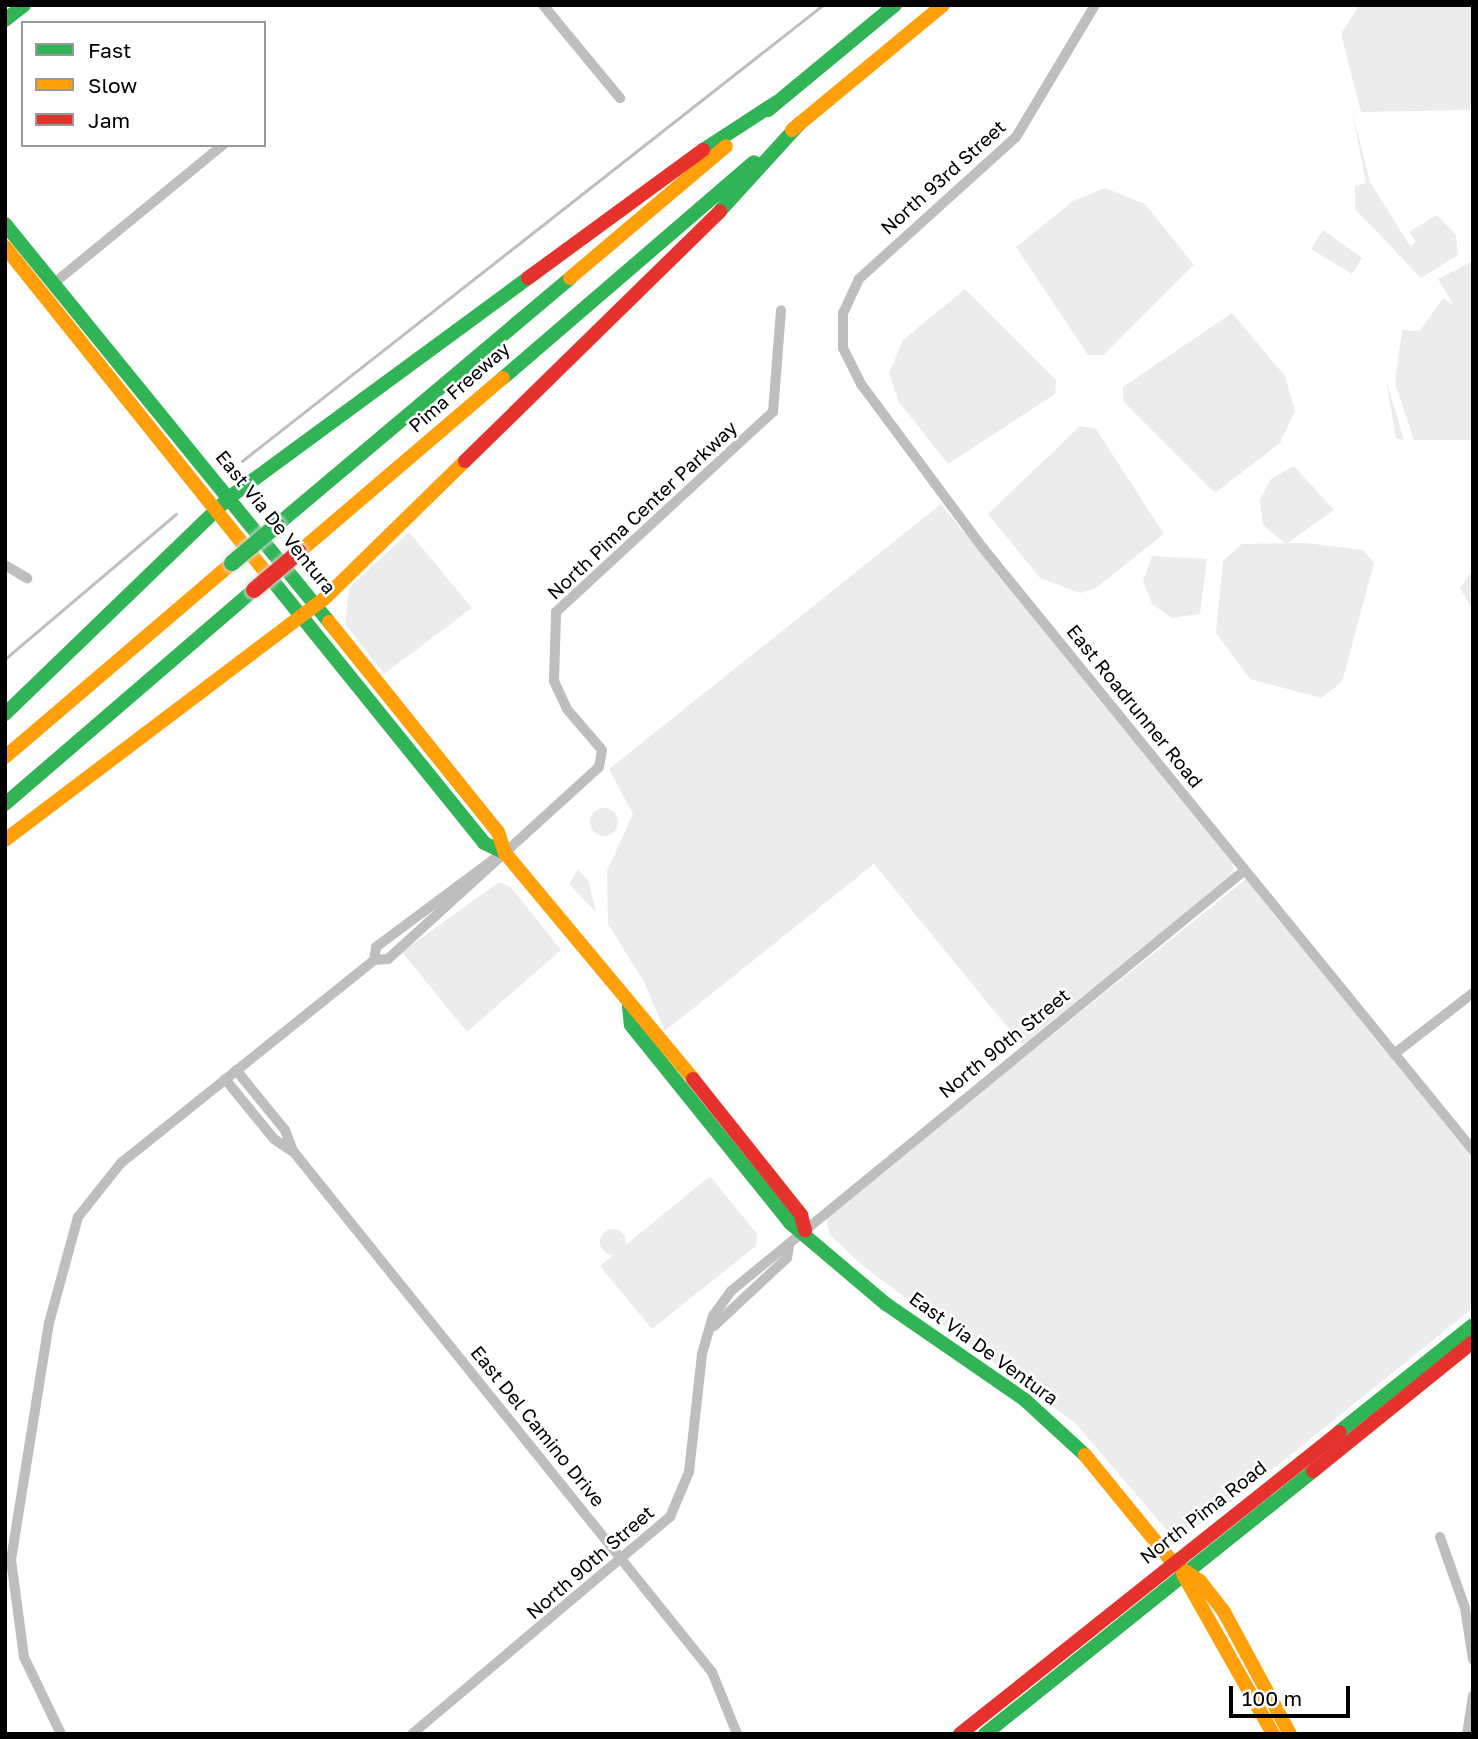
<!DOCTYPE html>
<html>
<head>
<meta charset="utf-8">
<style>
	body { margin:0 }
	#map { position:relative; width:1478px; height:1739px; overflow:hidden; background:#fff; font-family:"Golos Text",sans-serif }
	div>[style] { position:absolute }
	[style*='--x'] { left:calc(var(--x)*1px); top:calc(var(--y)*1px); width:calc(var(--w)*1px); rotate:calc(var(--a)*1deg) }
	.green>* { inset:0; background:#ececec }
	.round { border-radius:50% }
	.stream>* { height:2.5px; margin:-1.25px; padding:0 1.25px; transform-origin:1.25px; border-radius:1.25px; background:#bfbfbf }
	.street>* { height:10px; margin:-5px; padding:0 5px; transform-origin:5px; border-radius:5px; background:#bebebe }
	.fast>* { height:14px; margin:-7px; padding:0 7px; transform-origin:7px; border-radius:7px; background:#30b455 }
	.slow>* { height:14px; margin:-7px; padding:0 7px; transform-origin:7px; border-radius:7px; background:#ff9f0a }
	.jam>* { height:14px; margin:-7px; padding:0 7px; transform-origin:7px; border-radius:7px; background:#e5322d }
	.bridges { filter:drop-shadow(0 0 2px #dbdbdb) drop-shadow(0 0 2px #dbdbdb) }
	.fast-bridge>* { height:16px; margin:-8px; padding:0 8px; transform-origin:8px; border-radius:8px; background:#30b455 }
	.jam-bridge>* { height:16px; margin:-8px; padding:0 8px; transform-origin:8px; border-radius:8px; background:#e5322d }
	span { translate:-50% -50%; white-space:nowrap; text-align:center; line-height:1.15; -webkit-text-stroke:5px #fff; paint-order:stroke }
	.street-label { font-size:19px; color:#000 }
	.frame { position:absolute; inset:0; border:7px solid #000; pointer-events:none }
	.legend { position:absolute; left:21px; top:21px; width:245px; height:126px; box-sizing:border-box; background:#fff; border:2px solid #999; margin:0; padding:9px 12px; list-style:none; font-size:21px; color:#000 }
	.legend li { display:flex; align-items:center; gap:14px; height:35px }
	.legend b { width:35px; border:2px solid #999 }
	.scale { position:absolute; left:1229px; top:1686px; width:121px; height:32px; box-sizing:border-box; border:4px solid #000; border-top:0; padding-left:9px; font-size:21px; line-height:24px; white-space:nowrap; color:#000; -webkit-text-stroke:5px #fff; paint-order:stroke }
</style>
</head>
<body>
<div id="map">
	<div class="green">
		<i style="clip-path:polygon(1359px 5px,1473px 5px,1473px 110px,1361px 112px,1341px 34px)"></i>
		<i style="clip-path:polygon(1352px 111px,1370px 182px,1410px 246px,1416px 242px,1409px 232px,1437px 215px,1456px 235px,1458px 255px,1421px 278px,1355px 209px,1355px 186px,1366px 183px)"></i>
		<i style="clip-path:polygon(1105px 188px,1145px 204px,1194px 265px,1103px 355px,1088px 355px,1016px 247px,1073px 201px)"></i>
		<i style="clip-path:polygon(1323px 230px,1362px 258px,1352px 274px,1311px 249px)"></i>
		<i style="clip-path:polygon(1473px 261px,1473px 440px,1414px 440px,1395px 383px,1402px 330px,1420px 331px,1443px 298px,1454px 306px,1438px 279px)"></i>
		<i style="clip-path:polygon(965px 289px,1056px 380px,1055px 394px,948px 464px,899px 402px,889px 373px,903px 340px)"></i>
		<i style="clip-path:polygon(1232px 313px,1285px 376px,1295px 411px,1280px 443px,1215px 493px,1123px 401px,1123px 387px)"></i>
		<i style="clip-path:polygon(1386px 380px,1404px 440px,1396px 438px)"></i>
		<i style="clip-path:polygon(1080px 426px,1096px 429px,1164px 534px,1096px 588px,1080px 593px,1040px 578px,988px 514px)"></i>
		<i style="clip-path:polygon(1294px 466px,1334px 510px,1286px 544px,1263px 525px,1260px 500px,1271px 479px)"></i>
		<i style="clip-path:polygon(941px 504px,1232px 861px,1234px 873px,1022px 1045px,874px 864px,665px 1031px,644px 982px,608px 924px,607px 871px,633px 814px,609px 769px)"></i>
		<i style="clip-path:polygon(409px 532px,472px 608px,384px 674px,345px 624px,348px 598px,350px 587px)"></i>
		<i style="clip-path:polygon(1306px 543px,1363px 550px,1374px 563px,1342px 682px,1321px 698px,1250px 679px,1216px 633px,1223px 561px,1242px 544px)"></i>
		<i style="clip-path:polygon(1152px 556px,1207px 559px,1200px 614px,1172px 618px,1152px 604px,1143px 581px)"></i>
		<i style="clip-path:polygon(1473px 570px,1473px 611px,1460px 588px)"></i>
		<i class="round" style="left:590px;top:808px;width:28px;height:28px"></i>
		<i style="clip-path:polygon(578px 869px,589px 882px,596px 912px,569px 884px)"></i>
		<i style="clip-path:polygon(1246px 879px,1473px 1157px,1473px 1308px,1228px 1505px,1188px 1532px,1170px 1534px,1075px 1423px,863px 1266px,830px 1235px,826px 1217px)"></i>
		<i style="clip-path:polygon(499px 882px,511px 887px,561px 950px,467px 1032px,402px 952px)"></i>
		<i style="clip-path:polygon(710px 1176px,757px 1234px,756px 1246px,652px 1329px,600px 1266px)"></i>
		<i class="round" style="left:600px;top:1229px;width:26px;height:26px"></i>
	</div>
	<div class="stream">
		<i style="--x:242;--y:461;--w:739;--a:-38.13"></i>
		<i style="--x:5;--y:659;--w:224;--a:-40.3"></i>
	</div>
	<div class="street">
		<i style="--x:543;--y:5;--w:121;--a:50.4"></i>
		<i style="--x:1095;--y:5;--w:154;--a:120.9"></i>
		<i style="--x:1016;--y:137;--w:212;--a:137.9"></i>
		<i style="--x:859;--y:279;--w:38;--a:115"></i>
		<i style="--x:843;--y:313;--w:35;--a:90"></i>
		<i style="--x:843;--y:348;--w:40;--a:63.4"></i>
		<i style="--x:861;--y:384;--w:203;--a:53.4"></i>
		<i style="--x:982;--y:547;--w:778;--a:50.85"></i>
		<i style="--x:53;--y:284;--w:220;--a:-39.3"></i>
		<i style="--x:5;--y:565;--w:26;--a:31"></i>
		<i style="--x:374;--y:960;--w:13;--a:-81"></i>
		<i style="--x:376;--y:947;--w:152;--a:-36.7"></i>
		<i style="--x:1394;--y:1054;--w:100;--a:-37.7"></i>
		<i style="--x:236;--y:1070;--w:77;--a:50.8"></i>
		<i style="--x:285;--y:1130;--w:22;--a:69"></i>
		<i style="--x:293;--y:1151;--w:669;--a:51.19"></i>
		<i style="--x:712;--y:1672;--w:67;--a:68"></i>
		<i style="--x:225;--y:1079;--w:77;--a:50.8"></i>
		<i style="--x:274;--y:1139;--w:22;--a:34"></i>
		<i style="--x:714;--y:1326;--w:100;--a:-43"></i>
		<i style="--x:787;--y:1258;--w:11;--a:-80"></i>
		<i style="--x:1440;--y:1537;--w:75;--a:70.6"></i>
		<i style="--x:1465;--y:1608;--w:52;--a:81.1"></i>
		<i style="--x:61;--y:1734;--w:85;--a:-115.7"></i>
		<i style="--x:24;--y:1657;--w:98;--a:-97.6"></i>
		<i style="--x:11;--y:1560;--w:240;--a:-80.9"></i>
		<i style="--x:49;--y:1323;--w:110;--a:-74.7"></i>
		<i style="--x:78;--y:1217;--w:69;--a:-51.5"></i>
		<i style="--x:121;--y:1163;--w:324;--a:-38.7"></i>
		<i style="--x:374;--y:960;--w:14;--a:-4"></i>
		<i style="--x:388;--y:959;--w:285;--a:-42.3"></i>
		<i style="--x:599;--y:767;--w:17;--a:-80"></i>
		<i style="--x:602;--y:750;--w:54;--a:-130.5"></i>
		<i style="--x:567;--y:709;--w:31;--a:-115"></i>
		<i style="--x:554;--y:681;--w:69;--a:-88.3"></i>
		<i style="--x:556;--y:612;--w:295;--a:-42.7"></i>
		<i style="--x:773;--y:412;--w:102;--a:-85.5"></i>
		<i style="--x:412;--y:1734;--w:337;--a:-40.1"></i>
		<i style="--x:670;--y:1517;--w:49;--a:-67.1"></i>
		<i style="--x:689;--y:1472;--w:119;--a:-83.7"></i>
		<i style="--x:702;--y:1354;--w:40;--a:-74"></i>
		<i style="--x:713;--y:1316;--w:31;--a:-54"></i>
		<i style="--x:731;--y:1291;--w:664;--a:-39.32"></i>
		<i style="--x:1467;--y:1734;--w:39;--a:-81"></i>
	</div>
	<div class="fast">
		<i style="--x:5;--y:20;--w:24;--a:-38"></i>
		<i style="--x:768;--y:110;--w:165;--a:-39.6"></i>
		<i style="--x:703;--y:150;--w:88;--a:-33"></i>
		<i style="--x:720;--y:211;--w:119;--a:-47.7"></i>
		<i style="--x:5;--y:224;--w:513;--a:50.85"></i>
		<i style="--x:503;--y:378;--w:331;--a:-40.7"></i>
		<i style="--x:277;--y:525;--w:383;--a:-40.1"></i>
		<i style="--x:268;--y:575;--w:344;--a:51.1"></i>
		<i style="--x:484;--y:843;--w:23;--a:25"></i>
		<i style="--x:5;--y:714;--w:313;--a:-44"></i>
		<i style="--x:230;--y:497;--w:370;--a:-36.3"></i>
		<i style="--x:5;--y:804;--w:328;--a:-40.7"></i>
		<i style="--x:629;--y:1007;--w:18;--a:84"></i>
		<i style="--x:631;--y:1025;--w:254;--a:51.2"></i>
		<i style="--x:790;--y:1223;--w:126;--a:40.2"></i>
		<i style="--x:886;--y:1304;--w:169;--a:34.6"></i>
		<i style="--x:1025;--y:1400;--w:81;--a:42.5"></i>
		<i style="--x:1339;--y:1432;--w:171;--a:-38.6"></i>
		<i style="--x:985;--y:1734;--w:420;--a:-38.7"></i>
	</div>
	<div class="slow">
		<i style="--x:792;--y:130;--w:196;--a:-39.6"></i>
		<i style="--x:5;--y:247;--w:420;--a:51.3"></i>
		<i style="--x:570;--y:278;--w:204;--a:-40.2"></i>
		<i style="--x:299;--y:552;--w:268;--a:-40.5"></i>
		<i style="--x:329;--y:622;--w:270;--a:51.2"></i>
		<i style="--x:498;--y:832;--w:22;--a:72"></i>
		<i style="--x:505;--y:853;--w:294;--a:50.2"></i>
		<i style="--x:5;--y:757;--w:299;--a:-40.5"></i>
		<i style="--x:5;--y:840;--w:400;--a:-37.1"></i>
		<i style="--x:324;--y:599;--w:197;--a:-44.4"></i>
		<i style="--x:1085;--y:1455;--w:139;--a:50.8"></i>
		<i style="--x:1173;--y:1563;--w:32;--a:34"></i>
		<i style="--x:1200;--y:1581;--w:39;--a:52"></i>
		<i style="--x:1224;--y:1612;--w:139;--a:61.6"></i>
		<i style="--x:1183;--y:1574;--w:184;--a:60.6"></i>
	</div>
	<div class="jam">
		<i style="--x:528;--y:278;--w:217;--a:-36.2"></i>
		<i style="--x:465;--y:461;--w:357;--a:-44.4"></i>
		<i style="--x:693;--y:1079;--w:174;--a:51.5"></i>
		<i style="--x:801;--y:1215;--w:16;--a:75"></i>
		<i style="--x:1313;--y:1471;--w:206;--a:-38.9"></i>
		<i style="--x:960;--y:1734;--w:485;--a:-38.5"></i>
	</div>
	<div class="bridges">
		<div class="fast-bridge">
			<i style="--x:232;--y:563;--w:59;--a:-40.2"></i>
		</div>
		<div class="jam-bridge">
			<i style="--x:254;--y:590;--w:59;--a:-40.2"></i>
		</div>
	</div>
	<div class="street-label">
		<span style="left:943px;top:177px;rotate:-42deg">North 93rd Street</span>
		<span style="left:459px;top:387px;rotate:-41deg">Pima Freeway</span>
		<span style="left:642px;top:510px;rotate:-43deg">North Pima Center Parkway</span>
		<span style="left:276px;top:522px;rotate:51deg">East Via De Ventura</span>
		<span style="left:1135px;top:706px;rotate:51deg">East Roadrunner Road</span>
		<span style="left:1004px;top:1043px;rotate:-39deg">North 90th Street</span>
		<span style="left:984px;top:1348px;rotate:36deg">East Via De Ventura</span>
		<span style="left:538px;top:1426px;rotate:51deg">East Del Camino Drive</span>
		<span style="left:1203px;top:1512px;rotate:-38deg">North Pima Road</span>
		<span style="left:590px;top:1562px;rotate:-41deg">North 90th Street</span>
	</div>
	<div class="frame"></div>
	<ul class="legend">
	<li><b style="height:9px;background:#30b455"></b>Fast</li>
	<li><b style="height:9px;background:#ff9f0a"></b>Slow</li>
	<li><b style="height:9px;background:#e5322d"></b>Jam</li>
	</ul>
	<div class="scale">100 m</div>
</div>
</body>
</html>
